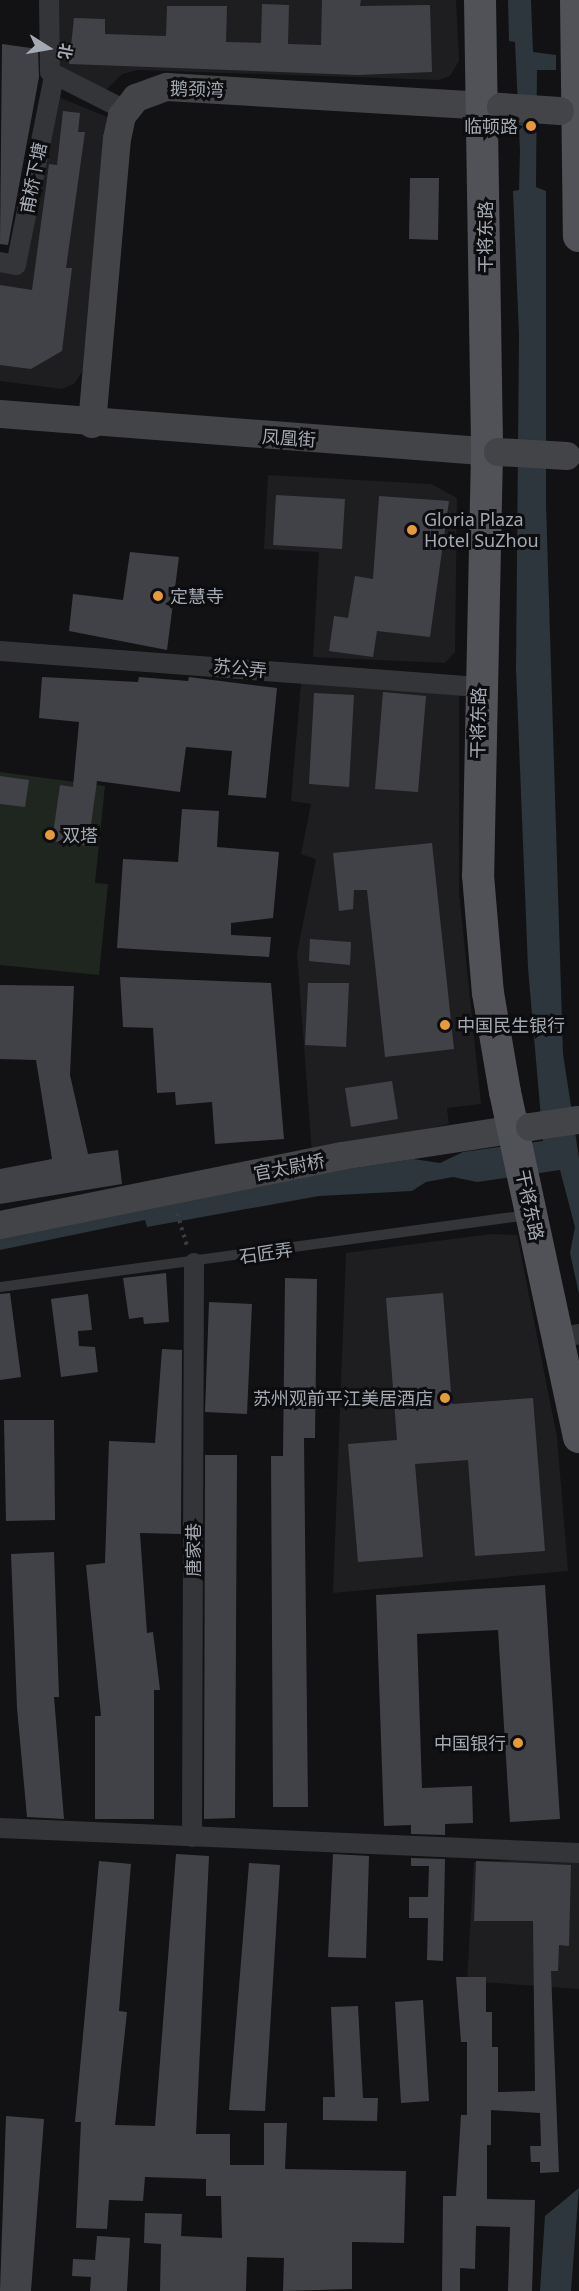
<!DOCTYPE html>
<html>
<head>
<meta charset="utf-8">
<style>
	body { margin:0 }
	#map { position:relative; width:579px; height:2291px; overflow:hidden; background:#121214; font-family:"Noto Sans","Noto Sans SC",sans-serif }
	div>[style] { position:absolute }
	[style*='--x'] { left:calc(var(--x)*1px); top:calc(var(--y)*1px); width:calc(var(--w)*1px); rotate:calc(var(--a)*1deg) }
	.built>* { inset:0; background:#1e1e21 }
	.green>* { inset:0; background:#1f261f }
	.water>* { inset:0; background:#2c363c }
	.building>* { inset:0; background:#414247 }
	.path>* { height:4px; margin-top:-2px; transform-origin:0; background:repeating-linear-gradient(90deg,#393c3f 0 3px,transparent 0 7.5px) }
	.lane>* { height:10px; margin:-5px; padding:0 5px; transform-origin:5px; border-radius:5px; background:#333538 }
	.street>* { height:20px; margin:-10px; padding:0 10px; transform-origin:10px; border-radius:10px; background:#333538 }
	.secondary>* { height:28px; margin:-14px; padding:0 14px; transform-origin:14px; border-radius:14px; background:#424448 }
	.primary>* { height:32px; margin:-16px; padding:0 16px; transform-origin:16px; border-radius:16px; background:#505257 }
	.secondary-bridge>* { height:28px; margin:-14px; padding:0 14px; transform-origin:14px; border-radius:14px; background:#424448 }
	.dots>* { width:16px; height:16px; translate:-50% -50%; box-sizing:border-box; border:3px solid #0d0d0f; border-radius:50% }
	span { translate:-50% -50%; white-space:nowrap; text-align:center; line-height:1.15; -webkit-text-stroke:6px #0d0d0f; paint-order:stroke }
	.street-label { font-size:18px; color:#a4aab3 }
	.poi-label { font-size:18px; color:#a4aab3 }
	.right { translate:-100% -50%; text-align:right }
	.left { translate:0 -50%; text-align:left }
	.north { position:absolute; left:18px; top:18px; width:60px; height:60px; -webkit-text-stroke:4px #0d0d0f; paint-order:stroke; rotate:101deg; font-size:16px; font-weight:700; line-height:24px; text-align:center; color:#a4aab3 }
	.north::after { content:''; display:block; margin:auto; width:21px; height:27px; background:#a4aab3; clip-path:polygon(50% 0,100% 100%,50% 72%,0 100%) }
</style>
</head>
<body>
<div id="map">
	<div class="built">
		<i style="clip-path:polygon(56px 0,456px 0,459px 61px,450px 76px,439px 80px,138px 70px,122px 74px,105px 91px,54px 66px)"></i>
		<i style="clip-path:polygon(56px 96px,107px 117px,89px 361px,74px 384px,62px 389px,0 381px,0 269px,23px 273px)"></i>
		<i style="clip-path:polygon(268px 475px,431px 484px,457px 498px,455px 652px,445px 663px,313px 657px,319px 552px,264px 549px)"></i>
		<i style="clip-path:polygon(301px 683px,459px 695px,459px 892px,481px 1104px,447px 1108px,449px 1124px,312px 1153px,297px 953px,316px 859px,301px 854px,311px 804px,291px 801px)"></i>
		<i style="clip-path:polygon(491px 1234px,517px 1235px,557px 1437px,568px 1571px,333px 1593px,346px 1253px)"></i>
		<i style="clip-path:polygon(579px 1857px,579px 1989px,467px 1981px,474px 1862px)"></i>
	</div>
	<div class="green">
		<i style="clip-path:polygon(0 772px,105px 786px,95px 883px,108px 884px,99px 975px,0 965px)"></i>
	</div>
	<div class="water">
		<i style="clip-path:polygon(508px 0,531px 0,533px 52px,556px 55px,556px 70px,537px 70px,536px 187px,546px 191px,546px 504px,563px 1054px,579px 1158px,579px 1294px,570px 1253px,575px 1227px,560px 1170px,477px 1182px,453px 1177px,426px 1182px,412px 1191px,319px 1196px,147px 1227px,145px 1220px,0 1250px,0 1231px,291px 1178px,413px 1159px,440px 1163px,463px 1152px,543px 1141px,528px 968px,516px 669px,519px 335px,513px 191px,519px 190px,520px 151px,515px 42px,509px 41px)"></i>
		<i style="clip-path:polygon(579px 2188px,571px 2291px,540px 2291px,545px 2216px)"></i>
	</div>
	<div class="building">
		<i style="clip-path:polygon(322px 0,361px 0,360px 6px,430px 5px,432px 72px,358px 75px,69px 64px,74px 18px,105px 19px,105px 34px,166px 36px,167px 6px,227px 6px,226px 42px,261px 43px,262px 4px,289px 5px,288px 44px,321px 45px)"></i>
		<i style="clip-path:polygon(2px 44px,38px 49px,39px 77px,8px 245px,0 244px)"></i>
		<i style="clip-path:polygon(63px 111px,80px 113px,78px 132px,85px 132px,66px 268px,72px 268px,62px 351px,31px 369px,0 365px,0 285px,32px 290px,49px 164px,57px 165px)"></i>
		<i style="clip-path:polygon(410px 178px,439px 178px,438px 240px,409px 239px)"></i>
		<i style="clip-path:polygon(276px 495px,345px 499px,342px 549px,273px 545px)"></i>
		<i style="clip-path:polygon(379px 496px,449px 501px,430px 637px,377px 631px,373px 657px,329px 651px,334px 616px,348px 618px,355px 576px,373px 579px)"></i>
		<i style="clip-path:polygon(130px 552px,179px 557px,167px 650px,69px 631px,73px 594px,123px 600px)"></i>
		<i style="clip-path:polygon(42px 677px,138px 682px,139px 677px,188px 681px,189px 677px,277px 688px,266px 798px,228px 795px,232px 751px,186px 747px,180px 792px,97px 781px,88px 846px,52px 841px,60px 785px,73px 787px,79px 722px,39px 718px)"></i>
		<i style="clip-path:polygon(383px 692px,426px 696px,418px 792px,375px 789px)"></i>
		<i style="clip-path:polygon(314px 693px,354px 695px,349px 787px,309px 784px)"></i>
		<i style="clip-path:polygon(0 776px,29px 780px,25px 807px,0 804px)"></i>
		<i style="clip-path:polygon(182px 809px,219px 811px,217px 847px,279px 852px,273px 918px,231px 923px,231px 935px,271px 937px,269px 957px,117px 948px,123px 859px,178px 862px)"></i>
		<i style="clip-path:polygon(432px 843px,454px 1049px,385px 1057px,367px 890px,354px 890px,353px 909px,339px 911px,333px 853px)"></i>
		<i style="clip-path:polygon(310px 939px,351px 942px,350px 965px,309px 961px)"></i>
		<i style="clip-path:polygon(120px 977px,271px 983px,284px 1139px,215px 1144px,212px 1102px,176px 1105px,175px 1092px,157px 1093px,153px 1028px,123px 1027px)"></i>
		<i style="clip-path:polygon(308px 983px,349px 983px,346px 1047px,305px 1045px)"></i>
		<i style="clip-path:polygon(0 985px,74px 986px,70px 1075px,88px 1154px,118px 1150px,122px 1184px,0 1204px,0 1169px,52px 1159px,36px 1060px,0 1059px)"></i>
		<i style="clip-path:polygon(392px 1081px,398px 1119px,351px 1127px,345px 1088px)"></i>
		<i style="clip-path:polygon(166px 1273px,169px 1322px,144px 1324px,143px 1317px,129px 1319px,123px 1278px)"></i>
		<i style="clip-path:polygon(285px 1278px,317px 1279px,315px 1438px,304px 1438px,308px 1807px,273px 1807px,271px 1456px,283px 1456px)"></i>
		<i style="clip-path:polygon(10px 1293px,21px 1377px,0 1380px,0 1294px)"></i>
		<i style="clip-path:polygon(443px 1293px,452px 1404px,533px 1398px,545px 1551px,475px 1556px,468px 1460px,415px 1464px,423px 1557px,358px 1562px,348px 1444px,397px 1440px,386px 1298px)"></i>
		<i style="clip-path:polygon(88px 1294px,92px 1330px,78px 1331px,79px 1346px,95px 1347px,98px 1372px,61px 1377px,51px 1299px)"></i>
		<i style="clip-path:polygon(209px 1302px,252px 1304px,247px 1414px,205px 1412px)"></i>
		<i style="clip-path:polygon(162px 1349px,182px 1350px,181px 1534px,140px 1533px,147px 1633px,153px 1632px,160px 1690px,154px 1690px,154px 1819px,95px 1819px,95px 1716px,101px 1716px,86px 1565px,105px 1563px,109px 1441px,155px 1443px)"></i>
		<i style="clip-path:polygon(4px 1420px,54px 1420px,55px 1520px,6px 1521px)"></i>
		<i style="clip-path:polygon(205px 1455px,237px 1455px,235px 1818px,204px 1819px)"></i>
		<i style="clip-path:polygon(54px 1552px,59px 1697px,54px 1697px,64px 1819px,27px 1817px,17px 1708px,11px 1554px)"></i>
		<i style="clip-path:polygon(545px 1585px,560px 1819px,510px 1822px,498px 1630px,417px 1634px,422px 1788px,472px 1786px,473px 1823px,445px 1824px,445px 1835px,411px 1834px,411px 1825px,384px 1826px,376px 1595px)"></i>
		<i style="clip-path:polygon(176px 1854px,209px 1856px,196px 2134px,230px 2134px,230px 2165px,264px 2165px,264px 2123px,287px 2123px,285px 2169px,406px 2171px,404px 2243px,352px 2242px,352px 2289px,283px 2291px,284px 2258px,247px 2257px,246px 2291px,160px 2291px,161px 2244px,144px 2243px,145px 2213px,182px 2214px,181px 2236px,222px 2238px,221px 2196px,206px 2196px,206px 2179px,145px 2177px,143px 2201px,109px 2200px,107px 2229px,76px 2228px,81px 2122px,75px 2122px,99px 1861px,131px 1864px,119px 2011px,127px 2012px,115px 2125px,155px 2126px)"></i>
		<i style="clip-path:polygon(333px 1854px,369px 1856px,366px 1958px,328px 1957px)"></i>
		<i style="clip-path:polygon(411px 1858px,445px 1859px,443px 1961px,427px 1960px,428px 1918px,409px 1918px,409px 1897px,428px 1897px,429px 1866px,411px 1866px)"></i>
		<i style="clip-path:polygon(476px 1861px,571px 1865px,569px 1946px,559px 1945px,558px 1971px,551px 1971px,559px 2172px,540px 2173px,540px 2162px,531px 2162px,530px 2146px,541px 2146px,540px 2113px,491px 2110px,491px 2145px,487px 2145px,487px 2199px,535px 2200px,532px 2291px,508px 2291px,510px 2227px,476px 2226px,475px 2269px,460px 2268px,460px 2291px,442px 2291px,443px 2196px,456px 2196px,461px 2115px,467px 2115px,467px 2042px,461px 2042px,456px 1977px,486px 1977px,486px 2012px,492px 2012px,492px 2047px,498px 2047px,498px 2092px,535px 2091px,533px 1921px,474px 1921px)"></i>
		<i style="clip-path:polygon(249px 1863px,280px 1865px,265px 2111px,229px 2110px)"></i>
		<i style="clip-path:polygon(423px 2000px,429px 2101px,401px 2103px,395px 2002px)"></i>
		<i style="clip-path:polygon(358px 2006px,363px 2098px,378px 2098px,377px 2121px,323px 2120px,323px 2097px,335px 2097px,331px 2007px)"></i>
		<i style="clip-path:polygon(6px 2116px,44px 2119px,31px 2291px,0 2291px)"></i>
		<i style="clip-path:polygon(97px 2236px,130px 2238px,127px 2291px,90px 2291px,91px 2277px,72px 2276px,73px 2259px,95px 2260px)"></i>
	</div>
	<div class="path">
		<i style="--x:177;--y:1213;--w:37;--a:73"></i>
	</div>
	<div class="lane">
		<i style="--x:0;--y:1287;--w:533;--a:-7.77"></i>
	</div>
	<div class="street">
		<i style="--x:49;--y:0;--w:72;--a:89.2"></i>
		<i style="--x:50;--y:72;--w:84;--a:26.9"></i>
		<i style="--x:0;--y:262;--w:16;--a:11"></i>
		<i style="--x:16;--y:265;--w:193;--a:-78.6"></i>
		<i style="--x:0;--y:651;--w:480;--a:4.3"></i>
		<i style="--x:560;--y:1338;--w:19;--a:-12"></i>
		<i style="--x:0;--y:1828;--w:580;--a:2.47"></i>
		<i style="--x:192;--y:1837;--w:574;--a:-89.8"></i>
	</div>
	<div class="secondary">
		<i style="--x:0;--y:414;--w:499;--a:4.4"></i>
		<i style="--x:92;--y:424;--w:286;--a:-85"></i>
		<i style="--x:117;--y:139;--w:24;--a:-78"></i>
		<i style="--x:122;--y:116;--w:23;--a:-52"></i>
		<i style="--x:136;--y:98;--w:33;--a:-20"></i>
		<i style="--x:167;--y:87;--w:335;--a:3.4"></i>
		<i style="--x:0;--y:1225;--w:349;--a:-11.4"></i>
		<i style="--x:342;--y:1156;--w:190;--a:-8.8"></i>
	</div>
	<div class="primary">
		<i style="--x:480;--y:0;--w:452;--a:89.1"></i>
		<i style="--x:487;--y:452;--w:423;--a:91.2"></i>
		<i style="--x:478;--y:875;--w:118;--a:85.2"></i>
		<i style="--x:488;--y:993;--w:100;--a:80.3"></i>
		<i style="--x:505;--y:1092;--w:353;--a:77.9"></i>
		<i style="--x:576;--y:0;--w:236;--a:89.3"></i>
	</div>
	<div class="secondary-bridge">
		<i style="--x:501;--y:107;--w:59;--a:3.9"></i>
		<i style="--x:498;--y:452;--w:69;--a:3.3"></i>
		<i style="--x:530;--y:1127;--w:49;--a:-8.3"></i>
	</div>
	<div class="dots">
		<i style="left:531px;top:126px;background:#e79b36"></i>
		<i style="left:412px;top:530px;background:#e79b36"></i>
		<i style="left:158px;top:596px;background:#e79b36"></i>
		<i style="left:50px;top:835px;background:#e79b36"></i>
		<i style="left:445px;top:1025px;background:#e79b36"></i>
		<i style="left:445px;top:1398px;background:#e79b36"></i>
		<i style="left:518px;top:1743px;background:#e79b36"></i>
	</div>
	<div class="street-label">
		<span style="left:197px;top:89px;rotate:2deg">鹅颈湾</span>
		<span style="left:33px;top:178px;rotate:-79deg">甫桥下塘</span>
		<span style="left:485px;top:237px;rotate:-90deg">干将东路</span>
		<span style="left:289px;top:438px;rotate:4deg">凤凰街</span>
		<span style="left:240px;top:668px;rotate:5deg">苏公弄</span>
		<span style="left:478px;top:723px;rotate:-89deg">干将东路</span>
		<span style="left:289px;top:1167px;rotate:-11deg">官太尉桥</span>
		<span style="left:530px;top:1205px;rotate:78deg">干将东路</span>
		<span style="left:266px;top:1253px;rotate:-8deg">石匠弄</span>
		<span style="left:193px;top:1550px;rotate:-90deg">唐家巷</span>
	</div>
	<div class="poi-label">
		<span class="right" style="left:518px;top:126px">临顿路</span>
		<span class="left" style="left:424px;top:530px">Gloria Plaza<br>Hotel SuZhou</span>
		<span class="left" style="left:170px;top:596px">定慧寺</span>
		<span class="left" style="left:62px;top:835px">双塔</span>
		<span class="left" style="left:457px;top:1025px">中国民生银行</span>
		<span class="right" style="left:433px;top:1398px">苏州观前平江美居酒店</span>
		<span class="right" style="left:506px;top:1743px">中国银行</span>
	</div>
	<div class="north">北</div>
</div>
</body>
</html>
